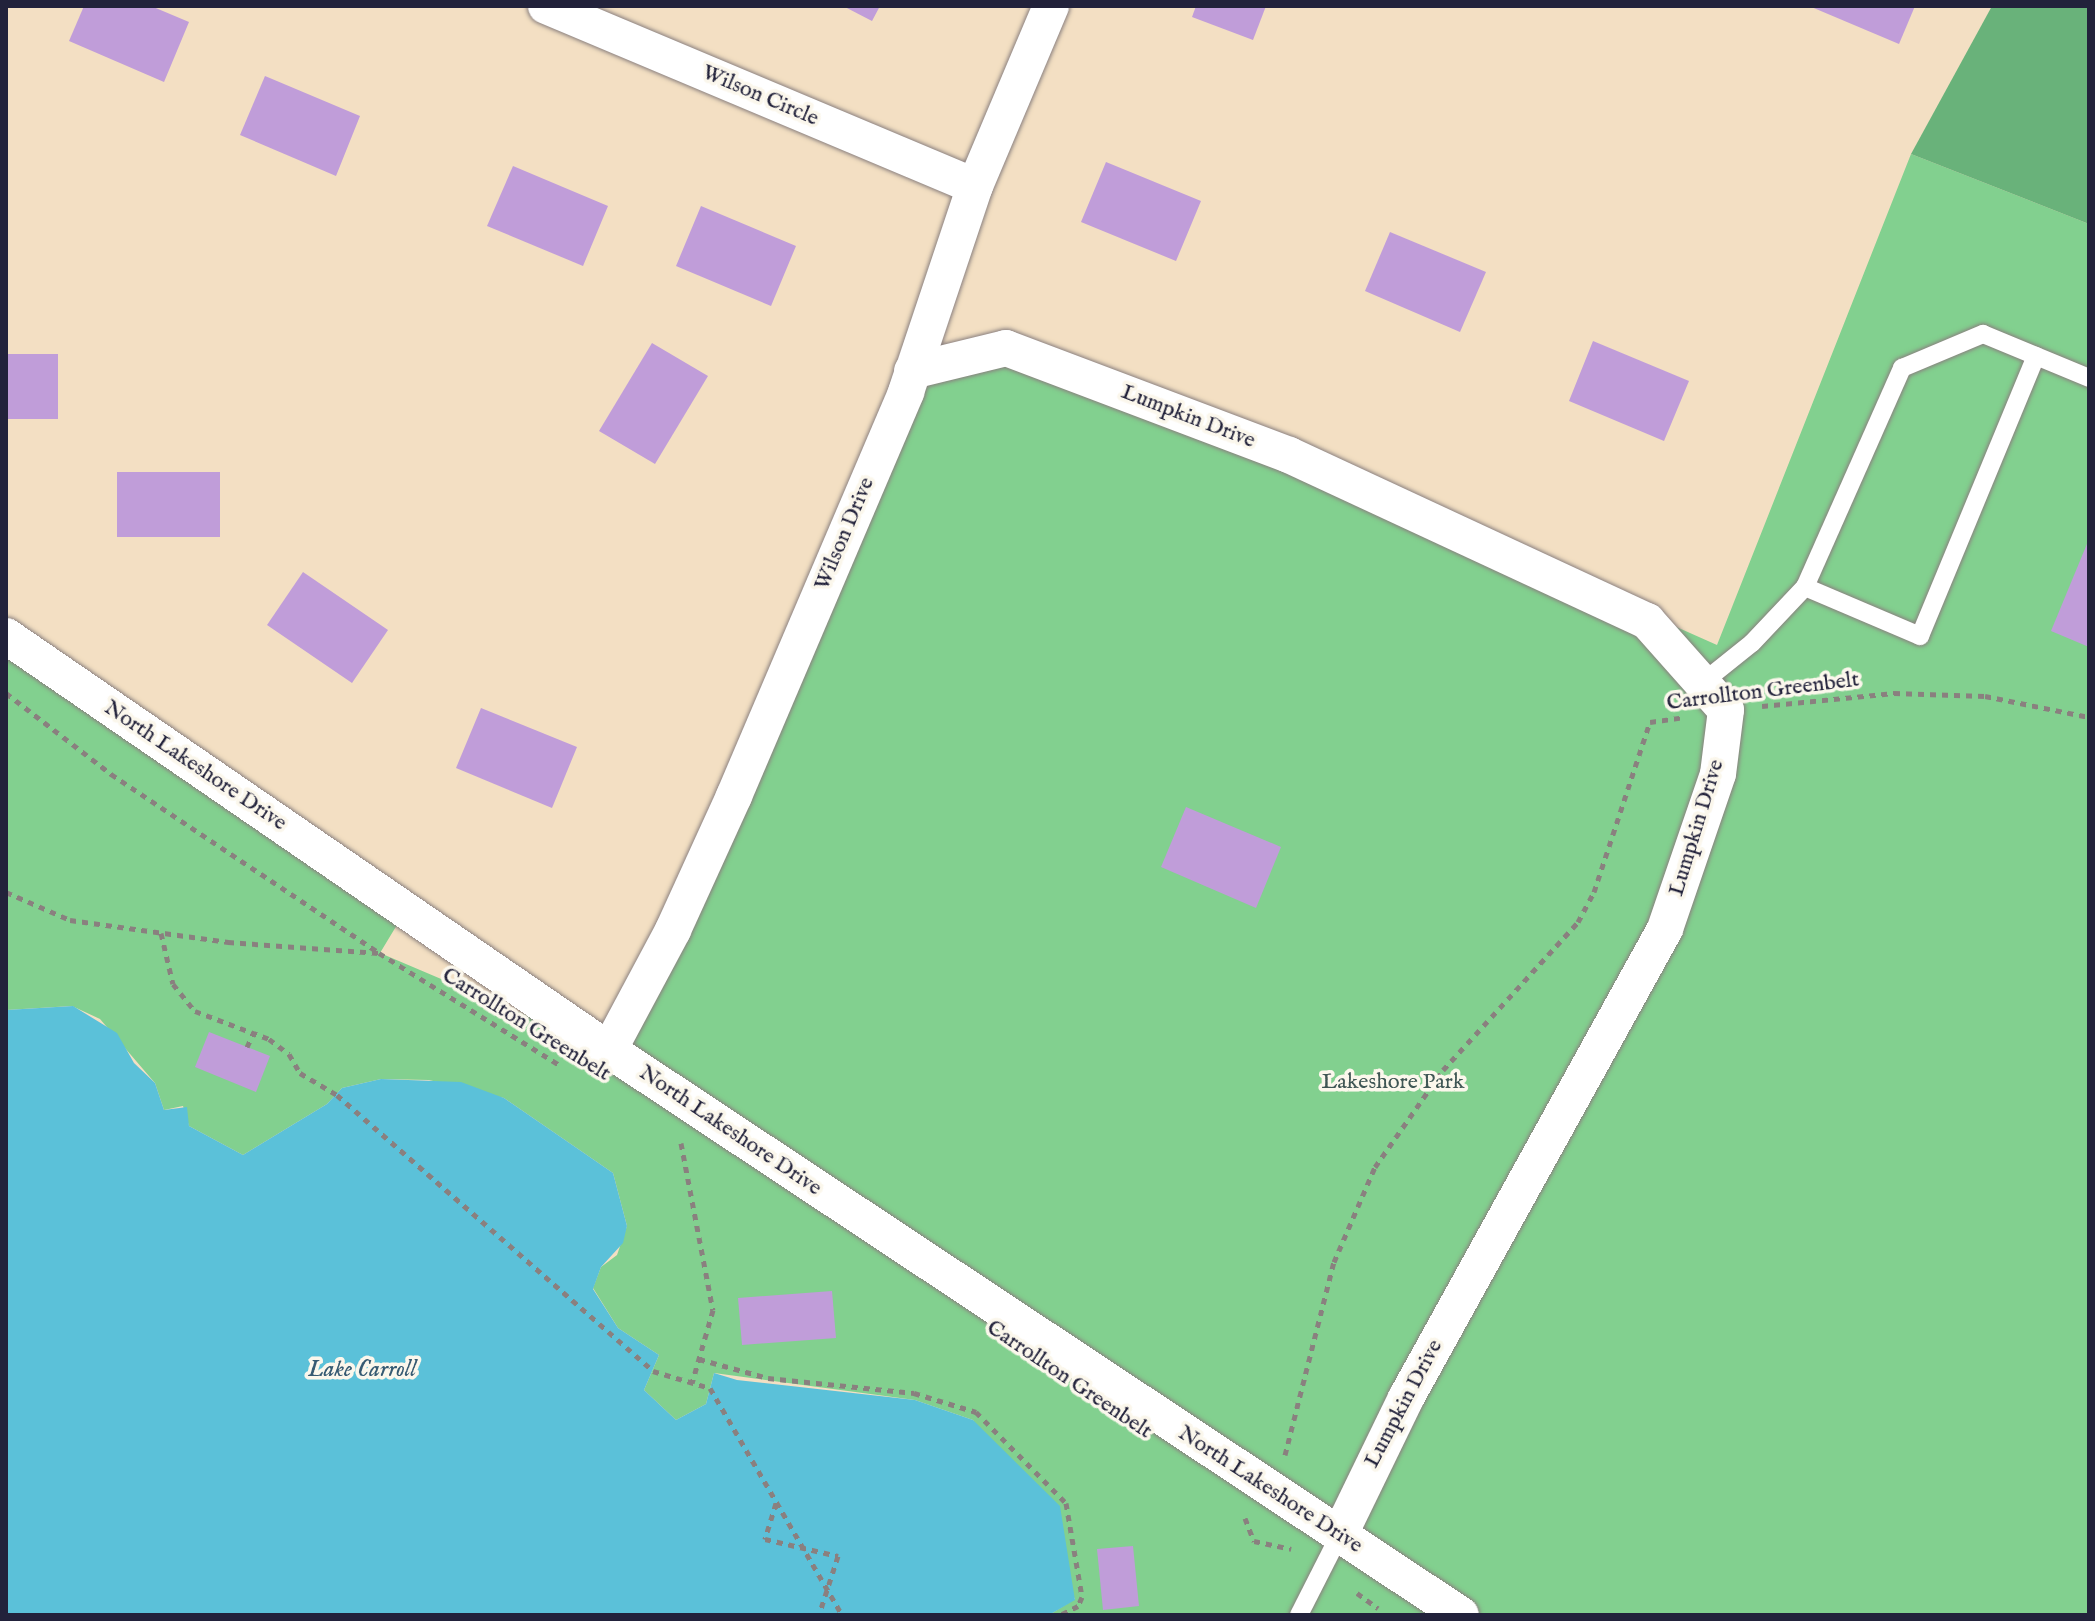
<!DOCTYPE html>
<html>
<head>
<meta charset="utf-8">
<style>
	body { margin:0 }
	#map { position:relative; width:2095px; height:1621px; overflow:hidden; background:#f3dfc3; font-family:"IM FELL English",serif }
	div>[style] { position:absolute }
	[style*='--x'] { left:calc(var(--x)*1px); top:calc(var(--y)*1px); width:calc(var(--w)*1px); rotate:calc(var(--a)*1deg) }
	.green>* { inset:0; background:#82d08f }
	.forest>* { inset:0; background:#69b27a }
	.water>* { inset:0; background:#5bc1d9 }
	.building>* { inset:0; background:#c09dd9 }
	.path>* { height:5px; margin-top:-2.5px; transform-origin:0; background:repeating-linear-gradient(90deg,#8a807f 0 6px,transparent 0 12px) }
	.roads { filter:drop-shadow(0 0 2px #8a807f) drop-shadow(0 0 2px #8a807f) }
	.lane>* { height:18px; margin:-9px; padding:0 9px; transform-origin:9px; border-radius:9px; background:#fff }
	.street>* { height:36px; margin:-18px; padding:0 18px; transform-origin:18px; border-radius:18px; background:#fff }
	span { translate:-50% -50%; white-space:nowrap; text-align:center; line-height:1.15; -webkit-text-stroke:7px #fbf7ec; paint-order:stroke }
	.street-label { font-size:22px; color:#22223b }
	.park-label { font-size:22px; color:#3f5654 }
	.water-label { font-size:24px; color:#365a72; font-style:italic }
	.frame { position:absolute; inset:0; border:8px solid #22223b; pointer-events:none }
</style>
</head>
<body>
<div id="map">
	<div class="green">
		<i style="clip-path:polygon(1911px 154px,2089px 224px,2089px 1615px,1049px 1615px,1075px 1599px,973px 1420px,915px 1400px,714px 1373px,706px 1404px,676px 1420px,644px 1390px,659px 1355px,618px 1328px,593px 1288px,601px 1267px,617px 1255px,627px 1226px,613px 1173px,504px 1098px,429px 1080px,381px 1079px,342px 1088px,327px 1104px,243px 1155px,189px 1126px,183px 1106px,164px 1110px,155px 1083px,100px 1019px,72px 1006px,6px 1010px,6px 636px,406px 910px,380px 953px,608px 1050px,912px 371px,1006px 348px,1289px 455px,1717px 645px)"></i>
	</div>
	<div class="forest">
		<i style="clip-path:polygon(1992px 6px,2089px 6px,2089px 224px,1911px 154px)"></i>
	</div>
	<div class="water">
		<i style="clip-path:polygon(73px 1006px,117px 1033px,134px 1063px,155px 1083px,164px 1110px,187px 1107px,189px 1126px,243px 1155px,327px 1104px,342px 1088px,381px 1079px,461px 1082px,504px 1098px,613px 1173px,627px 1226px,623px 1243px,601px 1267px,593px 1289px,618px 1328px,659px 1355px,644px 1390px,676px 1420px,706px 1404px,714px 1373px,737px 1380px,915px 1400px,973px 1420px,1060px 1506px,1075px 1600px,1049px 1615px,6px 1615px,6px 1010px)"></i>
	</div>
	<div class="building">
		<i style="clip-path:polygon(84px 6px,151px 6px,189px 22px,164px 82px,69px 41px)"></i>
		<i style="clip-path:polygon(843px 6px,880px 6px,872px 21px)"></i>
		<i style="clip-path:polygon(1196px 6px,1266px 6px,1253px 40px,1192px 17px)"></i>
		<i style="clip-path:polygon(1809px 6px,1915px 6px,1899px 44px)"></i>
		<i style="clip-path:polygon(265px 76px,360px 116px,336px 176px,240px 135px)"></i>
		<i style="clip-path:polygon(1106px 162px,1201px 201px,1176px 261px,1081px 222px)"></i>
		<i style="clip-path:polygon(513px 166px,608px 206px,583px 266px,487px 226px)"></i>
		<i style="clip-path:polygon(701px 206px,796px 246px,771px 306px,676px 266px)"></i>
		<i style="clip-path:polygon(1390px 232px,1486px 272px,1460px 332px,1365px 291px)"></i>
		<i style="clip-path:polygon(1593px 341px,1689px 381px,1664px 441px,1569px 401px)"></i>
		<i style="clip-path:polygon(652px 343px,708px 376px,655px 464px,599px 431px)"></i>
		<i style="clip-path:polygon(6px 354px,58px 354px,58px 419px,6px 419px)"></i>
		<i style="clip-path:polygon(117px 472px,220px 472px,220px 537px,117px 537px)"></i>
		<i style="clip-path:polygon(2089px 539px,2089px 647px,2051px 631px)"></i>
		<i style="clip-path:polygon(303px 572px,388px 630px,352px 683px,267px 625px)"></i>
		<i style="clip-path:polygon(481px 708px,577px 747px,552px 808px,456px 768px)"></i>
		<i style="clip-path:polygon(1186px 807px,1281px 847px,1256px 908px,1161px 867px)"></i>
		<i style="clip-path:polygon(209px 1032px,270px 1056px,256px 1092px,195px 1067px)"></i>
		<i style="clip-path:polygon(832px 1291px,836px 1338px,742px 1345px,738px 1298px)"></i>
		<i style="clip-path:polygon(1133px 1546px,1139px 1606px,1103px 1610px,1097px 1549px)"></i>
	</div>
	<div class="path">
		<i style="--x:6;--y:693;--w:133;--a:37.6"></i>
		<i style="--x:111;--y:774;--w:321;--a:33.7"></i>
		<i style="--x:1762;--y:706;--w:133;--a:-5.6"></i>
		<i style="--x:1894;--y:693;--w:91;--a:1.9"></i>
		<i style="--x:1985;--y:696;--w:106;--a:11.4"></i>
		<i style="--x:6;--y:892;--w:70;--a:23.6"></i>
		<i style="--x:70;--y:920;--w:160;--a:7.9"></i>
		<i style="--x:228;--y:942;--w:151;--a:4.2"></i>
		<i style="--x:379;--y:953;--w:214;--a:31.8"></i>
		<i style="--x:161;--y:933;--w:52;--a:76.8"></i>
		<i style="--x:173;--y:984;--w:35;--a:51"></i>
		<i style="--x:195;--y:1011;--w:79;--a:20.7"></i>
		<i style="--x:269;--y:1039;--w:25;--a:37"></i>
		<i style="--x:289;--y:1054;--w:22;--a:60"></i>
		<i style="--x:300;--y:1073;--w:43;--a:30.7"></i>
		<i style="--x:337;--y:1095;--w:420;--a:41.1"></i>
		<i style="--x:653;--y:1371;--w:59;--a:16.6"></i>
		<i style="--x:710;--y:1388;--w:263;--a:59.8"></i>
		<i style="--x:247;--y:1047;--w:17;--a:-65"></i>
		<i style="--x:681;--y:1143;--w:170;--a:79.2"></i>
		<i style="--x:713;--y:1310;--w:76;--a:106"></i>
		<i style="--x:699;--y:1359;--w:72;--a:15.4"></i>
		<i style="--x:768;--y:1378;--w:147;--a:5.9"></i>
		<i style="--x:914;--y:1393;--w:65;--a:17"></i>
		<i style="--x:976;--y:1412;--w:128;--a:45.3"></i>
		<i style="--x:1066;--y:1503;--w:95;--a:80.3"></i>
		<i style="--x:1082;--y:1597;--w:10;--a:114"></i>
		<i style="--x:1078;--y:1606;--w:20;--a:153"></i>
		<i style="--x:1285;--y:1455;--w:199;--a:-75.8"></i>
		<i style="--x:1334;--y:1262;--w:103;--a:-66.7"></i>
		<i style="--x:1375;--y:1167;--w:118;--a:-55"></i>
		<i style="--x:1443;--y:1070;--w:200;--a:-47.6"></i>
		<i style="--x:1578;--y:922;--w:34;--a:-62"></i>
		<i style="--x:1594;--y:892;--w:179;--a:-71.8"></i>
		<i style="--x:1650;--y:722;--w:35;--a:-8"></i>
		<i style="--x:776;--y:1503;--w:38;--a:107"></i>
		<i style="--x:765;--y:1539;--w:75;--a:13.1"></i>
		<i style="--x:838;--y:1556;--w:62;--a:107.9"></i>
		<i style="--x:1245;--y:1518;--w:25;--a:69"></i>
		<i style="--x:1254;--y:1541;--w:38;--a:12"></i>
		<i style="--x:1357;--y:1593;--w:26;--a:36"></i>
	</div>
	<div class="roads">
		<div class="lane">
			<i style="--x:1805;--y:587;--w:125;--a:23.1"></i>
			<i style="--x:1920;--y:636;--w:303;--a:-67.5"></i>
			<i style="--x:1702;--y:683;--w:64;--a:-38.7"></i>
			<i style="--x:1752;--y:643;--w:77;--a:-46.6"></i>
			<i style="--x:1805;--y:587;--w:240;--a:-66.1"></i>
			<i style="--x:1902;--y:368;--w:88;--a:-22.8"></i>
			<i style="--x:1983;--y:334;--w:115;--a:22.5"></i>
			<i style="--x:1299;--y:1615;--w:89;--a:-63.1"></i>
		</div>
		<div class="street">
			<i style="--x:546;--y:6;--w:465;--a:22.8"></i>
			<i style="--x:912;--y:371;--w:97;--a:-13.7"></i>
			<i style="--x:1006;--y:348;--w:303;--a:20.7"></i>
			<i style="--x:1289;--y:455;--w:395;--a:24.9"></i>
			<i style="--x:1647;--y:621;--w:119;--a:48.4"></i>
			<i style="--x:1726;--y:710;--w:64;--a:97.1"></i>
			<i style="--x:1718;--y:774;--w:164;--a:108.9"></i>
			<i style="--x:1665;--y:929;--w:536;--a:118.91"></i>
			<i style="--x:1406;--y:1398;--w:153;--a:115.9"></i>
			<i style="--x:6;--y:636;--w:731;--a:34.47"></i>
			<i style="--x:609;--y:1050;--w:1022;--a:33.55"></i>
			<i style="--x:609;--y:1050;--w:136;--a:-61.9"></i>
			<i style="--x:673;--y:930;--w:147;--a:-65.5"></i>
			<i style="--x:734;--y:796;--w:439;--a:-66.9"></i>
			<i style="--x:906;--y:392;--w:217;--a:-71.5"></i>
			<i style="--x:975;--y:186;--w:195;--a:-67.1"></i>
		</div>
	</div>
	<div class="street-label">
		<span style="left:760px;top:96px;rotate:23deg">Wilson Circle</span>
		<span style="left:1188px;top:417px;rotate:21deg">Lumpkin Drive</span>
		<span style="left:845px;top:534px;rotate:-67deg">Wilson Drive</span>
		<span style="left:1763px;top:692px;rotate:-7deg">Carrollton Greenbelt</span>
		<span style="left:195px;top:766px;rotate:34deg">North Lakeshore Drive</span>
		<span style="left:1697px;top:828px;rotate:-73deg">Lumpkin Drive</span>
		<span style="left:526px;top:1025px;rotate:32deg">Carrollton Greenbelt</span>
		<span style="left:730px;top:1131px;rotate:34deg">North Lakeshore Drive</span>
		<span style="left:1069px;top:1380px;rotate:34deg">Carrollton Greenbelt</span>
		<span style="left:1404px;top:1404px;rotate:-62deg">Lumpkin Drive</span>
		<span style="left:1270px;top:1490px;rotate:33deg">North Lakeshore Drive</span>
	</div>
	<div class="park-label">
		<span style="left:1393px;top:1083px">Lakeshore Park</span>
	</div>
	<div class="water-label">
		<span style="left:362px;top:1370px">Lake Carroll</span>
	</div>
	<div class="frame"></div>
</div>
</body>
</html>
